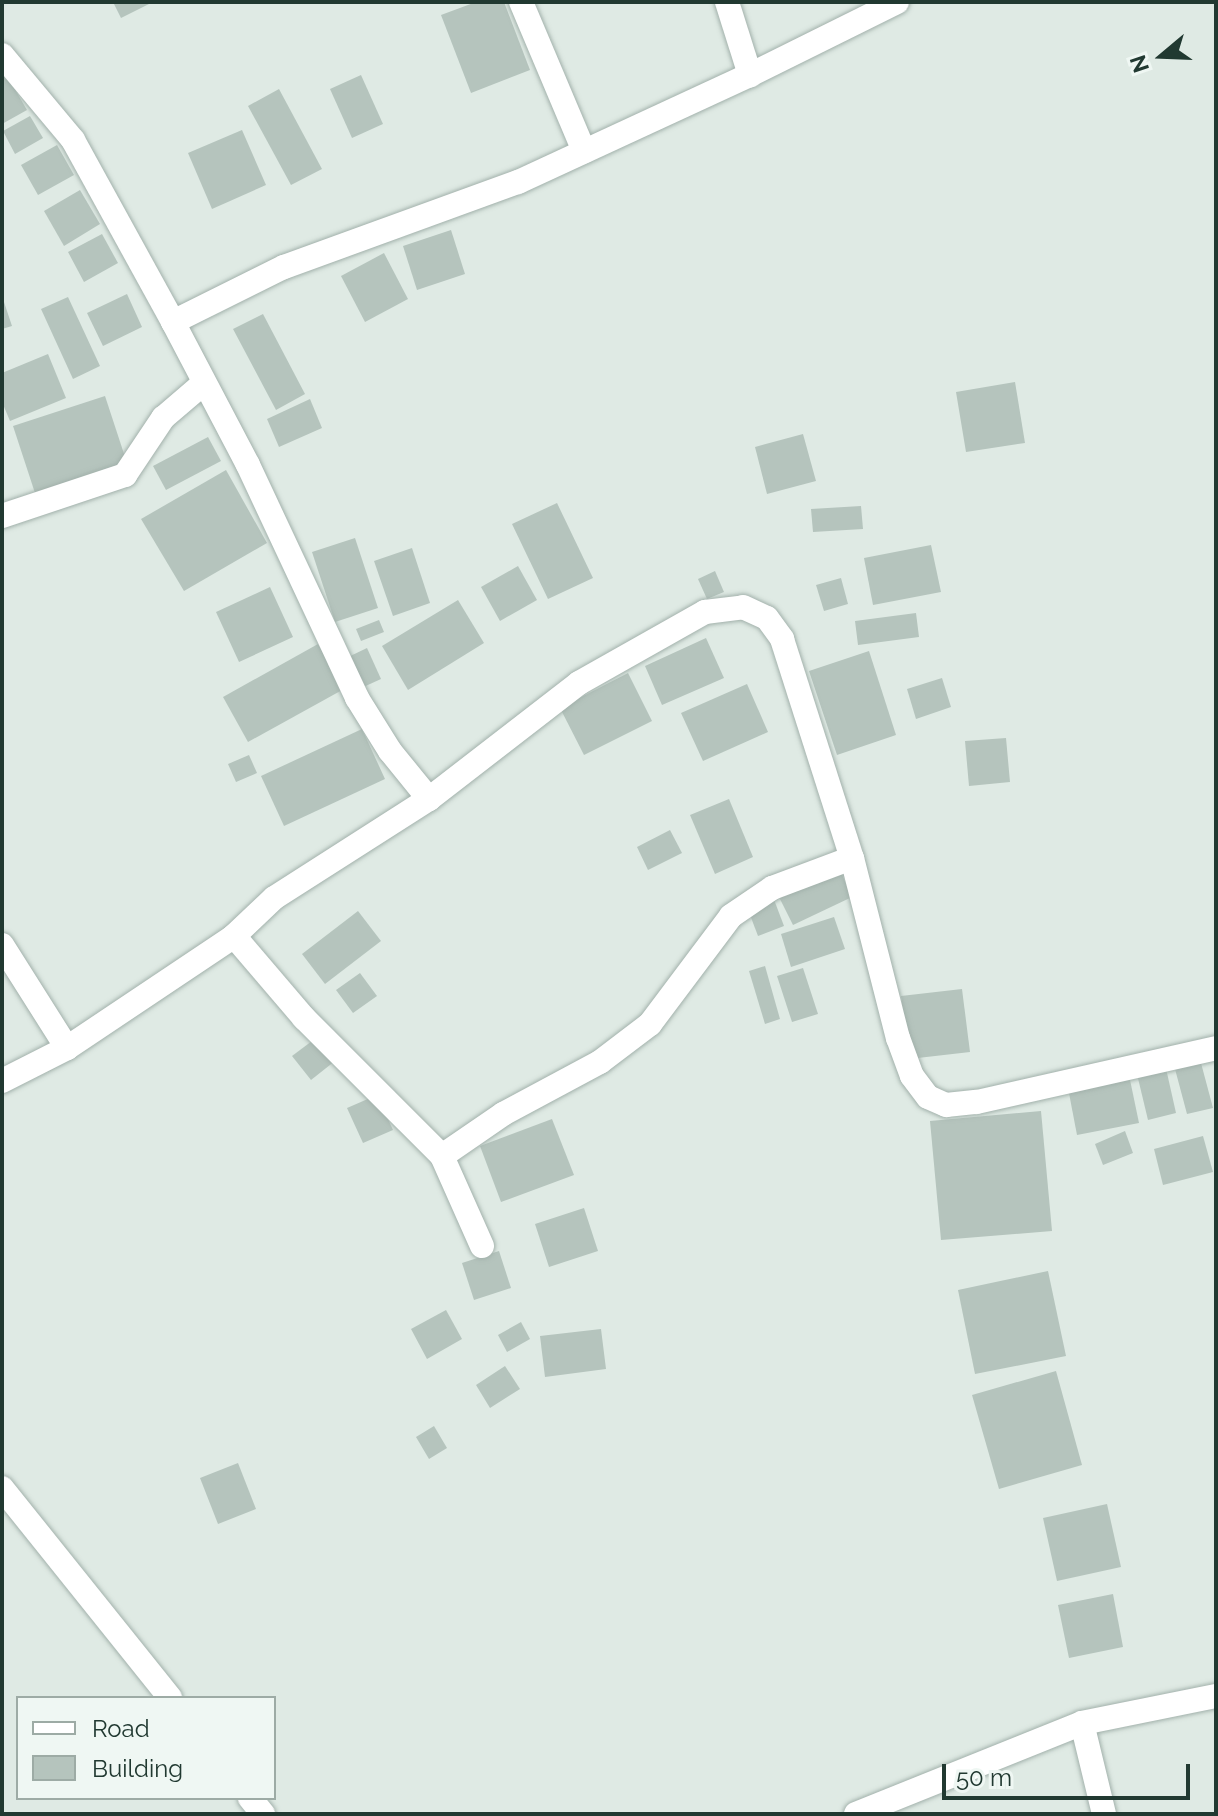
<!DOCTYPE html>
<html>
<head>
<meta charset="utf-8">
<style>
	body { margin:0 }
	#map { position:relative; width:1218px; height:1816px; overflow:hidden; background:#dfeae4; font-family:Raleway,sans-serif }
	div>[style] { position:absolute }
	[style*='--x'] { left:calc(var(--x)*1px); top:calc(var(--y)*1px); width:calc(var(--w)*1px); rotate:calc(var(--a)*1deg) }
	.building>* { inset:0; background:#b5c4bd }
	.roads { filter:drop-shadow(0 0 2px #a2b1ab) drop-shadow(0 0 2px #a2b1ab) }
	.minor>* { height:24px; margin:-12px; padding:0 12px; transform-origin:12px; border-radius:12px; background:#fff }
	span { translate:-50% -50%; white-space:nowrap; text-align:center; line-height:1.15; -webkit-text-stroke:6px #eff7f3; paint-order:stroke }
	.frame { position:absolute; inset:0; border:4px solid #213931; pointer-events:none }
	.legend { position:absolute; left:16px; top:1696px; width:260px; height:104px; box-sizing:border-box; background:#eff7f3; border:2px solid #9daba5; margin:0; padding:10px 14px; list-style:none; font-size:24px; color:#213931 }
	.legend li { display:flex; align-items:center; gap:16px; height:40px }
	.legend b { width:40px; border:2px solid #9daba5 }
	.north { position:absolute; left:1122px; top:16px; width:80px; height:80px; -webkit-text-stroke:6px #eff7f3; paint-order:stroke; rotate:251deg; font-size:22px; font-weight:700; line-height:32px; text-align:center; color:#213931 }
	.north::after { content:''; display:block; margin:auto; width:28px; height:36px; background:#213931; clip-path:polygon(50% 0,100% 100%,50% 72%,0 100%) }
	.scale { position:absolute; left:942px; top:1764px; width:248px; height:36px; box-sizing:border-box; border:4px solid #213931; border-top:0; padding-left:10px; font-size:24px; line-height:28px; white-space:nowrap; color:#213931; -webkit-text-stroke:6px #eff7f3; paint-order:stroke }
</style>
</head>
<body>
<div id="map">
	<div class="building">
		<i style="clip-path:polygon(113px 2px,153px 2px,121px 18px)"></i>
		<i style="clip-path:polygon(476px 2px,504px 2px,530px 70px,471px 93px,441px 15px)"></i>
		<i style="clip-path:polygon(6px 74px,27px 110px,2px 124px,2px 76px)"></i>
		<i style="clip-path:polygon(361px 75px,383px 124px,352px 138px,330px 89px)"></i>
		<i style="clip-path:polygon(279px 89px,322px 169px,291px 185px,248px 106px)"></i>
		<i style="clip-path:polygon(30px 116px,43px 138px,15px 154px,3px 131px)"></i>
		<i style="clip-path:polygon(242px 130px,266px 185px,212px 209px,188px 153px)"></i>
		<i style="clip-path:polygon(57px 145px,74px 175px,38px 195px,21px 165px)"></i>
		<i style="clip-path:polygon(80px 190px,100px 224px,64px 246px,44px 211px)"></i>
		<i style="clip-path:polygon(451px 230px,465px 274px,417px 290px,403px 246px)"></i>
		<i style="clip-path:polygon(102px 234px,118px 263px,84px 282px,68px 252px)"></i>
		<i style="clip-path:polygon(384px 253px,408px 299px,365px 322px,341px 276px)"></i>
		<i style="clip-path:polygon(127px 294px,142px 327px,103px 346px,87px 313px)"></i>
		<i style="clip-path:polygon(2px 296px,12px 326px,2px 329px)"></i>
		<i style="clip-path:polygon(68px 297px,100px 366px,73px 379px,41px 309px)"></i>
		<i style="clip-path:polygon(263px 314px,305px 394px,276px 410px,233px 329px)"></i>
		<i style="clip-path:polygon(48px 354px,66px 398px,10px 421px,2px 402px,2px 373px)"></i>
		<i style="clip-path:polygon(1015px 382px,1025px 443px,966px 452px,956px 392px)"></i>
		<i style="clip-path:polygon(105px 396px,127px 463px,35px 493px,13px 426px)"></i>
		<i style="clip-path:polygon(310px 399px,322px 428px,279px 447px,267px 419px)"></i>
		<i style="clip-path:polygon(803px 434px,816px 481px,767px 494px,755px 447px)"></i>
		<i style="clip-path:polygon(208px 437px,221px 461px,166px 490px,153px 466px)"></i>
		<i style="clip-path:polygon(226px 470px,267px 543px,184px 591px,141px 519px)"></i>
		<i style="clip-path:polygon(557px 503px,593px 578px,548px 599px,512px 524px)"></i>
		<i style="clip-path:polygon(861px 506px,863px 529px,813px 532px,811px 509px)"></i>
		<i style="clip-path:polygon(355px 538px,378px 608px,335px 622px,312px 552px)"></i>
		<i style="clip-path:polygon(931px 545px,941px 592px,873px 605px,864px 558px)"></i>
		<i style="clip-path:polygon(412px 548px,430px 603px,393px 616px,374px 561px)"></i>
		<i style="clip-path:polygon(518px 566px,537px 600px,500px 621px,481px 587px)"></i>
		<i style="clip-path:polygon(715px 571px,724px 592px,707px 599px,698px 579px)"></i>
		<i style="clip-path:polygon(841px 578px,848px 604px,824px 611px,816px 585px)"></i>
		<i style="clip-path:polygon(270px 587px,293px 637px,239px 662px,216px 612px)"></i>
		<i style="clip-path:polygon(458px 600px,484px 643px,408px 690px,382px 646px)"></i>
		<i style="clip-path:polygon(916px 613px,919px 637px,858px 645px,855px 621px)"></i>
		<i style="clip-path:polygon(379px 620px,384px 632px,361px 641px,356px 629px)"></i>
		<i style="clip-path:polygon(706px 638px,724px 678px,662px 705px,645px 666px)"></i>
		<i style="clip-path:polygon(318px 644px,344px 689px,248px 742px,223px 697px)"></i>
		<i style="clip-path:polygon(367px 648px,381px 679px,359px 689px,344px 659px)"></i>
		<i style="clip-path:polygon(869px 651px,896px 735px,837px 755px,809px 671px)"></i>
		<i style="clip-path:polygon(628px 673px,652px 721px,584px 755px,560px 708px)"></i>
		<i style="clip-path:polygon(942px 678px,951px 707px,916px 719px,907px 689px)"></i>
		<i style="clip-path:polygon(747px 684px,768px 732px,703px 761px,681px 713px)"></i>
		<i style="clip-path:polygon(362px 729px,385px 779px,284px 826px,261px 776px)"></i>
		<i style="clip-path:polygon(1006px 738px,1010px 782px,969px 786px,965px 741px)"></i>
		<i style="clip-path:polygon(249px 755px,257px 773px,236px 782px,228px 764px)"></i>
		<i style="clip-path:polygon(729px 799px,753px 857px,715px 874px,690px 815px)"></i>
		<i style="clip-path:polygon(670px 830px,682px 853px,648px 870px,637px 847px)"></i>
		<i style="clip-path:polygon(838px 866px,852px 897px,793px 925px,778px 895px)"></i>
		<i style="clip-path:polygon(773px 897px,784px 926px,758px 936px,747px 907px)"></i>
		<i style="clip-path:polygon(358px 911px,381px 941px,325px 984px,302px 954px)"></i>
		<i style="clip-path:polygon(834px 917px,845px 949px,791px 967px,781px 934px)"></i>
		<i style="clip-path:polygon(765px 966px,780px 1019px,765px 1024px,749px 971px)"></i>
		<i style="clip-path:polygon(803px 968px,818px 1014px,792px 1022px,777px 976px)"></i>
		<i style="clip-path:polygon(360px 973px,377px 996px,353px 1013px,336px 990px)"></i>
		<i style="clip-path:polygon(962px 989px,970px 1052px,909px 1059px,901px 996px)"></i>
		<i style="clip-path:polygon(316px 1038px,335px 1061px,311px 1080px,292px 1056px)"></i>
		<i style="clip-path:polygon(1201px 1063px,1213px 1108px,1187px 1114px,1175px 1069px)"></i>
		<i style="clip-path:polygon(1165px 1064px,1176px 1113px,1148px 1120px,1136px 1070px)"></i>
		<i style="clip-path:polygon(1129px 1075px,1139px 1123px,1077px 1135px,1068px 1088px)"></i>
		<i style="clip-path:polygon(377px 1095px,393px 1130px,363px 1143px,347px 1108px)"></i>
		<i style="clip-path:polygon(1041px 1111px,1052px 1231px,941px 1240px,930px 1121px)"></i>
		<i style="clip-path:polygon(552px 1119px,574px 1175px,501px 1202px,480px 1146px)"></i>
		<i style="clip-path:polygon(1125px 1131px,1133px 1153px,1103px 1165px,1095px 1144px)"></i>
		<i style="clip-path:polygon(1203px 1136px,1213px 1172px,1163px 1185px,1154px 1149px)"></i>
		<i style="clip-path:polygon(584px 1208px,598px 1251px,549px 1267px,535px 1224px)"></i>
		<i style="clip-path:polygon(499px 1251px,511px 1288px,474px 1300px,462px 1263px)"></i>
		<i style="clip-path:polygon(1048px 1271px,1066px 1356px,975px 1374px,958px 1290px)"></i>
		<i style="clip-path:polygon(446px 1310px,462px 1339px,427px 1359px,411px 1329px)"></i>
		<i style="clip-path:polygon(521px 1322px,530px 1339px,507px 1352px,498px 1335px)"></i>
		<i style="clip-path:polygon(601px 1329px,606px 1369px,545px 1377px,540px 1336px)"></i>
		<i style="clip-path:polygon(505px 1366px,520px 1389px,490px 1408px,476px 1385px)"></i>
		<i style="clip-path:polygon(1056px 1371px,1082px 1465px,999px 1489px,972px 1395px)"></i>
		<i style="clip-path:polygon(434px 1426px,447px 1448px,429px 1459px,416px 1437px)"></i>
		<i style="clip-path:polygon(238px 1463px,256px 1509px,218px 1524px,200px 1478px)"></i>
		<i style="clip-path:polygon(1107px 1504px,1121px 1567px,1057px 1581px,1043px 1518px)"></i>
		<i style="clip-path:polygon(1113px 1594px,1123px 1647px,1069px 1658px,1058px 1605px)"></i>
	</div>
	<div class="roads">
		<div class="minor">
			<i style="--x:521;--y:2;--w:162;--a:67.1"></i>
			<i style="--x:727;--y:2;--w:77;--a:72.5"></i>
			<i style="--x:2;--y:55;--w:111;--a:50.1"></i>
			<i style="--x:73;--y:140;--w:208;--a:61.2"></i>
			<i style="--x:173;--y:322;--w:124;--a:-26.4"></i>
			<i style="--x:284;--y:267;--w:249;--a:-20"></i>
			<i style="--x:518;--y:182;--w:255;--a:-24.8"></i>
			<i style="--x:750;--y:75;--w:164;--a:-26.4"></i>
			<i style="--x:173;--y:322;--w:161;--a:62.3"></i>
			<i style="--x:248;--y:465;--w:257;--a:64.9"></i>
			<i style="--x:357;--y:698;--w:62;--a:58.1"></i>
			<i style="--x:390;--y:751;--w:62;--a:50.9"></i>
			<i style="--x:429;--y:799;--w:190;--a:-37.7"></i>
			<i style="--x:579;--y:683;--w:145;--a:-29.4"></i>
			<i style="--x:705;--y:612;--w:38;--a:-7"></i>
			<i style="--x:743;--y:607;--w:26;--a:25"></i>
			<i style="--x:767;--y:618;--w:26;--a:54"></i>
			<i style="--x:782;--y:639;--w:230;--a:72.3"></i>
			<i style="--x:852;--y:858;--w:186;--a:75.7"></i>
			<i style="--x:898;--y:1038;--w:40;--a:69.8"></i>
			<i style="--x:912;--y:1076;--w:26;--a:53"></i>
			<i style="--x:928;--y:1097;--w:20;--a:24"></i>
			<i style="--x:946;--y:1105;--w:31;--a:-6"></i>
			<i style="--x:977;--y:1102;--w:245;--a:-12.7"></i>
			<i style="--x:2;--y:516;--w:130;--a:-18.4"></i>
			<i style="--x:125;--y:475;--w:69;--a:-56.3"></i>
			<i style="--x:163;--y:418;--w:54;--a:-40.5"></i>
			<i style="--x:234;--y:936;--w:108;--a:49.5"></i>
			<i style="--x:304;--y:1018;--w:195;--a:45"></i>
			<i style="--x:2;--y:945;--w:122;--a:57.7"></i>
			<i style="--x:2;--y:1081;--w:73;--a:-26.9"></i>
			<i style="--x:67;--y:1048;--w:201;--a:-33.8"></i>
			<i style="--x:234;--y:936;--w:55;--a:-43.5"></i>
			<i style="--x:274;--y:898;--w:184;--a:-32.6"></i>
			<i style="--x:482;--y:1246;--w:98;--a:-114"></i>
			<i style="--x:442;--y:1156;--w:74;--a:-34.5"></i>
			<i style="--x:503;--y:1114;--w:110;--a:-28.2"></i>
			<i style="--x:600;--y:1062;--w:63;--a:-37.2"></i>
			<i style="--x:650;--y:1024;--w:135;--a:-53.1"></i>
			<i style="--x:731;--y:916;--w:50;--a:-34.3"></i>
			<i style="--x:772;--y:888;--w:85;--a:-20.6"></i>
			<i style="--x:2;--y:1488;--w:269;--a:51.3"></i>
			<i style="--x:1082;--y:1723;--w:94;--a:76.4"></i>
			<i style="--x:250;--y:1798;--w:21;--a:51"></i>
			<i style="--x:856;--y:1814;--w:244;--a:-21.9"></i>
			<i style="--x:1082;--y:1723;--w:137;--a:-11.4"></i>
		</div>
	</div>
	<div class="frame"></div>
	<ul class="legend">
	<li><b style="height:10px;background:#fff"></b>Road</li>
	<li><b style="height:22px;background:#b5c4bd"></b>Building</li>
	</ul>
	<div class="north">N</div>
	<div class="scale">50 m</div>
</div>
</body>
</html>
